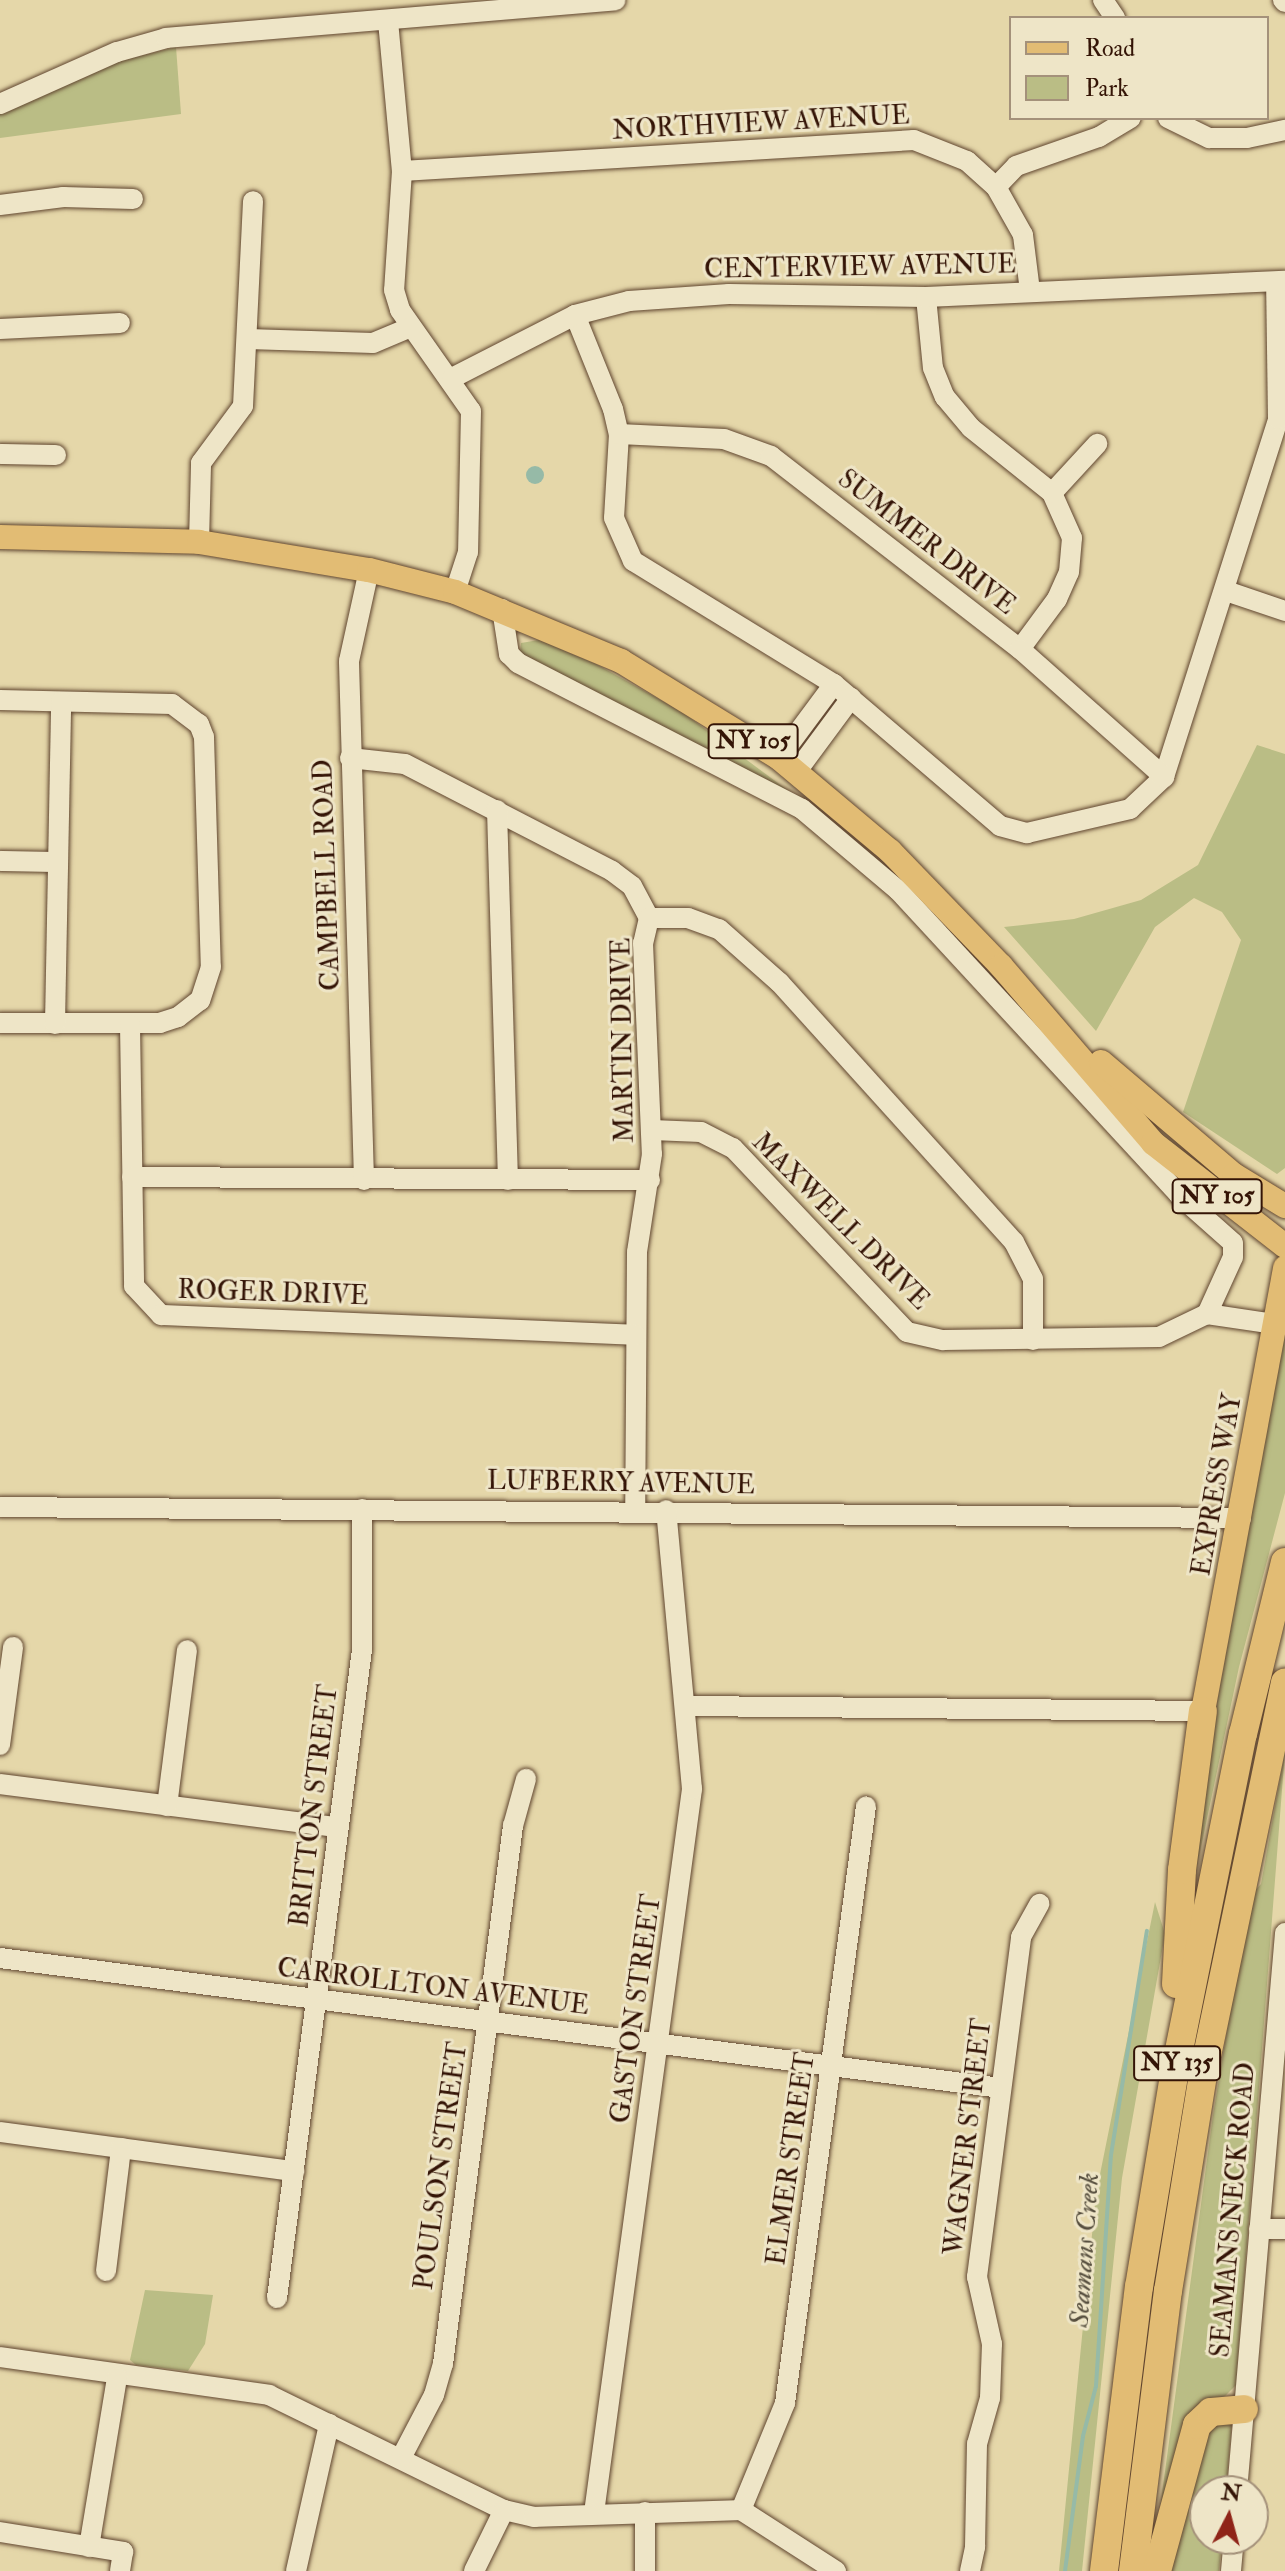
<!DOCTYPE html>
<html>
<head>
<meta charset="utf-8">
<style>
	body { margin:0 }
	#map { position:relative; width:1285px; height:2571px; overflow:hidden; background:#e5d7a9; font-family:"IM FELL Double Pica",serif }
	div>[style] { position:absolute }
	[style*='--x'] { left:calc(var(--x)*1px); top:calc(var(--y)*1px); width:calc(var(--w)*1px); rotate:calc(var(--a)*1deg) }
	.green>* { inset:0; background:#babd85 }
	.water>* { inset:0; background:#96baa7 }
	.round { border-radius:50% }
	.stream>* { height:4px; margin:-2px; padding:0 2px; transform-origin:2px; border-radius:2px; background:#96baa7 }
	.roads { filter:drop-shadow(0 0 2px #60452f) drop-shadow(0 0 2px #60452f) }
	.minor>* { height:20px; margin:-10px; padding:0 10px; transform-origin:10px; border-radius:10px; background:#eee5c7 }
	.major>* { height:24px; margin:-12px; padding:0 12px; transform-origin:12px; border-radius:12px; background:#e2bc74 }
	.highway>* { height:28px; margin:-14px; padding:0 14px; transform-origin:14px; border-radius:14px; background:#e2bc74 }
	span { translate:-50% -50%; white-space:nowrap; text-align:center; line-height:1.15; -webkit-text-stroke:6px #eee5c7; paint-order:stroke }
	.shield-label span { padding:2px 6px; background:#eee5c7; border:2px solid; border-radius:6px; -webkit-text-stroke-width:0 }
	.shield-label { font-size:24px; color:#341406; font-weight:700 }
	.street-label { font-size:26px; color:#341406 }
	.water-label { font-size:28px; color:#564e3e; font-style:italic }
	.legend { position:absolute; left:1009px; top:16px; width:260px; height:104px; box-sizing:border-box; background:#eee5c7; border:2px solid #a4917a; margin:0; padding:10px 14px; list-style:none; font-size:24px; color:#341406 }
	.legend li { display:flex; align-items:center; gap:16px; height:40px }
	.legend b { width:40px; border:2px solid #a4917a }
	.north { position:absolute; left:1189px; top:2475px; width:80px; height:80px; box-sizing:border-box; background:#eee5c7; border:2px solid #a4917a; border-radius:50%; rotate:6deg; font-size:22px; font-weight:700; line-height:32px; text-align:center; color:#341406 }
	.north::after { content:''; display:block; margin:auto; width:28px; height:36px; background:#8f2418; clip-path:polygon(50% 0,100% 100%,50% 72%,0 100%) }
</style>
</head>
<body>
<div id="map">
	<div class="green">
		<i style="clip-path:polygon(176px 47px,181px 114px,0 138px,0 112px,120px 61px)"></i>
		<i style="clip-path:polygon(539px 640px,596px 664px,682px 712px,832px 823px,520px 656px,521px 643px)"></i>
		<i style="clip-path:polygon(1257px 745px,1285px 754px,1285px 1168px,1277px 1174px,1183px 1112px,1241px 940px,1222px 912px,1194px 898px,1155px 927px,1096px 1031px,1004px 927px,1074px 919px,1141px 900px,1198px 865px)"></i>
		<i style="clip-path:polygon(1285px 1329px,1285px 1493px,1239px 1667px,1190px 1899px,1216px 1708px)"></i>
		<i style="clip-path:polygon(1285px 1751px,1236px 2385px,1224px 2397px,1159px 2516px,1213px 2115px,1249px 1897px,1261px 1884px)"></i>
		<i style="clip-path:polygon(1155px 1902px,1165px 1934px,1122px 2178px,1082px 2571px,1059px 2571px,1096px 2194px)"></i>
		<i style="clip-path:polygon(145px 2290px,213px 2295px,205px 2344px,188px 2371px,136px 2365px,130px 2360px)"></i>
		<i style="clip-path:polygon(1232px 2422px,1226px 2491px,1205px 2491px,1205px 2539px,1222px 2539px,1219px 2571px,1167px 2571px,1200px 2428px)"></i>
	</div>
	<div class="water">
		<i class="round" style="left:526px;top:466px;width:18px;height:18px"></i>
	</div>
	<div class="stream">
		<i style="--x:1065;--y:2571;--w:136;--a:-82.4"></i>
		<i style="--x:1083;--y:2436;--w:52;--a:-75.4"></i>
		<i style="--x:1096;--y:2386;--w:231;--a:-86.3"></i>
		<i style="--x:1111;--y:2155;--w:227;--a:-80.9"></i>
	</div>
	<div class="roads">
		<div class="minor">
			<i style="--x:1103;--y:0;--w:22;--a:56"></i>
			<i style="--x:1283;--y:0;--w:3;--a:45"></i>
			<i style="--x:388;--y:21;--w:151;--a:84.7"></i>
			<i style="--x:402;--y:171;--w:119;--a:93.8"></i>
			<i style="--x:394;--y:290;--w:21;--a:73"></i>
			<i style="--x:400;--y:310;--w:123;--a:54.9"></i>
			<i style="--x:471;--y:411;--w:141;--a:91.2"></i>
			<i style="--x:468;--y:552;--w:42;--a:108"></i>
			<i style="--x:0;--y:104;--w:128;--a:-24"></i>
			<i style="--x:117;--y:52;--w:51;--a:-15.9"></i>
			<i style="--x:166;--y:38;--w:451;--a:-4.8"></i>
			<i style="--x:1168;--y:118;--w:46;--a:26"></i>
			<i style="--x:1209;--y:138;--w:38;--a:0"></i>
			<i style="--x:1247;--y:138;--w:39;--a:-12"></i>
			<i style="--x:402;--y:171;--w:513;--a:-3.46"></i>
			<i style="--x:914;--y:140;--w:57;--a:21.6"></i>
			<i style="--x:967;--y:161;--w:39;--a:42"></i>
			<i style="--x:996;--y:187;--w:55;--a:60.6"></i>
			<i style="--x:1023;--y:235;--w:56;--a:82.9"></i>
			<i style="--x:996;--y:187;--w:29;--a:-46"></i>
			<i style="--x:1016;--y:166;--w:88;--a:-19.3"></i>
			<i style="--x:1099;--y:137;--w:37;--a:-31"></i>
			<i style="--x:0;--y:205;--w:64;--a:-7.2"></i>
			<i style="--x:63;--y:197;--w:70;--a:1.6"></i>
			<i style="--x:926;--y:297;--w:71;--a:84.4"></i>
			<i style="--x:933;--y:368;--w:31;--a:68"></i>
			<i style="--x:945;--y:397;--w:40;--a:50"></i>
			<i style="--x:971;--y:428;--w:104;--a:38.7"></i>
			<i style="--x:1052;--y:493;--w:49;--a:66"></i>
			<i style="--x:1072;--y:538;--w:34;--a:95"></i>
			<i style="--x:1069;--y:572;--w:30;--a:114"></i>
			<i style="--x:1057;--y:599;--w:62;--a:126.5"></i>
			<i style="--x:575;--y:315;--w:101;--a:68"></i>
			<i style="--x:613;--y:409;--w:26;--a:77"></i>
			<i style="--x:619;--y:434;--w:84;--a:93.4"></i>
			<i style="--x:614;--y:518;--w:47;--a:66.2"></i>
			<i style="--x:633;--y:561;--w:236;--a:31.5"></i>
			<i style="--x:834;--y:684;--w:218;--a:40.5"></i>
			<i style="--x:1000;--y:826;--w:28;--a:15"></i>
			<i style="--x:1027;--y:833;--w:106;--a:-13.1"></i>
			<i style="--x:1130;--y:809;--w:47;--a:-43.3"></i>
			<i style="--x:1164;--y:777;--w:376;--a:-72.3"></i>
			<i style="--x:1278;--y:419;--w:137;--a:-90.8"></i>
			<i style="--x:0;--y:329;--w:120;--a:-2.9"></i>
			<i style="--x:248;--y:339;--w:125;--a:1.8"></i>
			<i style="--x:373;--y:343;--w:41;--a:-22.8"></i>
			<i style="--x:452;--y:378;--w:138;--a:-27.1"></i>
			<i style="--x:575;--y:315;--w:56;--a:-14.5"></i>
			<i style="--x:629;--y:301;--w:100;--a:-4"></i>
			<i style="--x:729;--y:294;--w:197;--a:0.9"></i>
			<i style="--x:926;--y:297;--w:359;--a:-2.6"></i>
			<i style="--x:619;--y:434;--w:105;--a:2.7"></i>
			<i style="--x:724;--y:439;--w:50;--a:19.9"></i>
			<i style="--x:771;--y:456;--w:315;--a:37.8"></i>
			<i style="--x:1020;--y:649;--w:193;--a:41.6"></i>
			<i style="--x:0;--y:454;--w:56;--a:1"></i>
			<i style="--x:1052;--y:493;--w:67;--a:-47.4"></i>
			<i style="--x:199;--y:542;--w:79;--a:-88.5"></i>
			<i style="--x:201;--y:463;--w:71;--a:-53.6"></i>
			<i style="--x:243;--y:406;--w:205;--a:-87.2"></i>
			<i style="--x:1226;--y:591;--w:62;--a:18.7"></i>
			<i style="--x:502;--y:609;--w:46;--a:81.2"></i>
			<i style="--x:509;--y:654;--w:13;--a:45"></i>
			<i style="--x:518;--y:663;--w:319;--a:27.2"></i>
			<i style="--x:802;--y:809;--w:126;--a:40.2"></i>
			<i style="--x:898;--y:890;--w:415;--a:47.3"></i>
			<i style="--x:1179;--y:1195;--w:72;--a:41.6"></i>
			<i style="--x:1233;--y:1243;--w:14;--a:90"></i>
			<i style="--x:1233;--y:1257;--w:63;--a:114.5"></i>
			<i style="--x:0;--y:700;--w:172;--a:1.3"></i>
			<i style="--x:172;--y:704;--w:34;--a:37"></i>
			<i style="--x:199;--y:724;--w:14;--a:69"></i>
			<i style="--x:204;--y:737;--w:230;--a:88.3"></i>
			<i style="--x:211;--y:967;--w:35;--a:108"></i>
			<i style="--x:200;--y:1000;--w:28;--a:142"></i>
			<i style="--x:178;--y:1017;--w:19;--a:162"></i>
			<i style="--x:160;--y:1023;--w:160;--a:180"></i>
			<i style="--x:350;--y:758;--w:55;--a:6.2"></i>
			<i style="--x:405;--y:764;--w:233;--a:27.3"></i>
			<i style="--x:612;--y:871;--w:25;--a:37"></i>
			<i style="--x:632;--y:886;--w:36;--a:62"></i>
			<i style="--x:649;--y:918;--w:26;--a:103"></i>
			<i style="--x:643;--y:943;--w:211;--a:87.6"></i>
			<i style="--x:652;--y:1154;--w:99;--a:98.7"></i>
			<i style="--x:637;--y:1252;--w:257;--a:90.4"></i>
			<i style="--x:779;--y:758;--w:92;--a:-53.4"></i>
			<i style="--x:797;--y:771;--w:91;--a:-53.5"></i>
			<i style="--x:497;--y:810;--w:370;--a:88.3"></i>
			<i style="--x:0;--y:861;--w:58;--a:1"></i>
			<i style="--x:649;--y:918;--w:39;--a:0"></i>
			<i style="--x:688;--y:918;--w:33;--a:20"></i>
			<i style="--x:719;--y:929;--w:81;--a:41.5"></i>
			<i style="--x:780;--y:983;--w:349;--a:47.9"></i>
			<i style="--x:1014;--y:1242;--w:42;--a:62.8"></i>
			<i style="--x:1033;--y:1279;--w:61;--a:90"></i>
			<i style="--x:55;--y:1024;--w:322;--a:-88.9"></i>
			<i style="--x:130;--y:1025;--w:261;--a:89.1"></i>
			<i style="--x:134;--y:1286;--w:40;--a:47"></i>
			<i style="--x:161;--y:1315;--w:475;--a:2.4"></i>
			<i style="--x:652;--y:1130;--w:49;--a:2.3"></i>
			<i style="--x:701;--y:1132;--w:36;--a:27"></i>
			<i style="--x:733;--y:1148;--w:253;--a:46.6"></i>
			<i style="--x:907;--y:1332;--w:37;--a:13"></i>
			<i style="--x:943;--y:1340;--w:216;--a:-0.8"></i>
			<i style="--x:1159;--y:1337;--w:53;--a:-25.6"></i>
			<i style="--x:1207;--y:1314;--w:69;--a:8.4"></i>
			<i style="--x:132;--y:1177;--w:518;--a:0.33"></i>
			<i style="--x:364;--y:1180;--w:519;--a:-91.66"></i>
			<i style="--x:349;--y:661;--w:93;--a:-77.6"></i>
			<i style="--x:0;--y:1507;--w:1241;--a:0.51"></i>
			<i style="--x:685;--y:1706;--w:518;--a:0.55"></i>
			<i style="--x:0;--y:1745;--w:99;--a:-82.4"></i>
			<i style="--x:0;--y:1784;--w:341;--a:7.3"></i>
			<i style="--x:167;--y:1806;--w:157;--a:-82.7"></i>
			<i style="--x:0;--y:1958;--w:1009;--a:7.4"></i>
			<i style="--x:0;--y:2132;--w:297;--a:7.6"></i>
			<i style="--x:1259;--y:2229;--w:26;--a:0"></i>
			<i style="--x:106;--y:2271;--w:124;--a:-83"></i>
			<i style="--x:277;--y:2298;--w:654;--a:-82.53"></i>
			<i style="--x:362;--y:1650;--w:141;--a:-90"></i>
			<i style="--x:0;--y:2357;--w:272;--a:8"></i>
			<i style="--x:269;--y:2395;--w:262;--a:26.1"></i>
			<i style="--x:504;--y:2510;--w:31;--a:13"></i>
			<i style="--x:534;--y:2517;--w:207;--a:-1.9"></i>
			<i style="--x:741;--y:2510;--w:113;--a:32.7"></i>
			<i style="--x:401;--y:2458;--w:71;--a:-62.4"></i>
			<i style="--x:434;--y:2395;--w:32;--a:-74"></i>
			<i style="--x:443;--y:2364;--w:543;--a:-82.59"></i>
			<i style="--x:513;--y:1826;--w:49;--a:-74.5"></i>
			<i style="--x:1237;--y:2491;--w:560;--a:-85.08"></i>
			<i style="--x:741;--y:2510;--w:116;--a:-67.6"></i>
			<i style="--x:785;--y:2403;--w:602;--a:-82.27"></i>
			<i style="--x:594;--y:2513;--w:731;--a:-82.29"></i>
			<i style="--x:692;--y:1789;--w:280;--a:-95.3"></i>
			<i style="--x:0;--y:2532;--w:125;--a:9.2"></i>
			<i style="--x:123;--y:2552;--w:19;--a:99"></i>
			<i style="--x:89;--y:2547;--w:172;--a:-80.6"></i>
			<i style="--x:296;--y:2571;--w:151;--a:-77.3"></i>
			<i style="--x:474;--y:2571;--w:68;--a:-63.8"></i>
			<i style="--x:645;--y:2571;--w:59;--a:-90"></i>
			<i style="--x:970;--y:2571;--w:25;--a:-78"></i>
			<i style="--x:975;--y:2547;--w:103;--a:-88.9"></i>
			<i style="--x:977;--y:2444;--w:48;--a:-74.2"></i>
			<i style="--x:990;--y:2398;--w:54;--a:-87.9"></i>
			<i style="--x:992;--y:2344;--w:69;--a:-102.6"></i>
			<i style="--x:977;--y:2277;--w:343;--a:-82.6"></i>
			<i style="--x:1021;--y:1937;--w:38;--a:-61"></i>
			<i style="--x:1231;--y:2571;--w:32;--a:-85"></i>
		</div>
		<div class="major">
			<i style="--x:0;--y:537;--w:199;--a:1.4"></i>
			<i style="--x:199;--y:542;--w:172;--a:9.4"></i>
			<i style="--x:369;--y:570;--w:89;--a:14.3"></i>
			<i style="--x:455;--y:592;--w:180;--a:22.6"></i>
			<i style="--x:621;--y:661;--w:185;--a:31.5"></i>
			<i style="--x:779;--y:758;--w:145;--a:40"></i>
			<i style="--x:890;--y:851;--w:160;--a:46"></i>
			<i style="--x:1001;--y:966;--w:233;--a:49.3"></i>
			<i style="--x:1153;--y:1143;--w:167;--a:38"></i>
			<i style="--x:1101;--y:1062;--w:175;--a:40.4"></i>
			<i style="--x:1234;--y:1175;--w:60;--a:31.3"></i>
			<i style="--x:1203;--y:1711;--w:451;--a:-79.5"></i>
		</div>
		<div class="highway">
			<i style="--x:1176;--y:1984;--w:114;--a:-87"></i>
			<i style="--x:1182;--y:1870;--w:160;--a:-82.5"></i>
			<i style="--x:1104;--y:2571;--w:286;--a:-83"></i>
			<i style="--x:1139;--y:2287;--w:220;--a:-80.6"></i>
			<i style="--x:1175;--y:2070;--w:343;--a:-78.6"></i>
			<i style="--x:1243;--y:1734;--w:177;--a:-76.3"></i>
			<i style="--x:1133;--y:2571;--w:282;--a:-82.9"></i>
			<i style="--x:1168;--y:2291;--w:219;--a:-80.8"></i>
			<i style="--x:1203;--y:2075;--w:401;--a:-78.2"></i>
			<i style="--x:1157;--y:2571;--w:151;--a:-74.7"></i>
			<i style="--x:1197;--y:2425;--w:19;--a:-43"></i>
			<i style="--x:1211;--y:2412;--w:33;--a:-5"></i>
		</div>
	</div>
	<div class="shield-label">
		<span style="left:753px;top:741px">NY 105</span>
		<span style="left:1217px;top:1196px">NY 105</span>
		<span style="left:1177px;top:2063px">NY 135</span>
	</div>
	<div class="street-label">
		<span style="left:761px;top:124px;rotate:-3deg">NORTHVIEW AVENUE</span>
		<span style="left:860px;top:268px;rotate:-1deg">CENTERVIEW AVENUE</span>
		<span style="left:926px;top:543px;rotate:38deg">SUMMER DRIVE</span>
		<span style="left:328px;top:875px;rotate:-92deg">CAMPBELL ROAD</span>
		<span style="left:624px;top:1040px;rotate:-91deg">MARTIN DRIVE</span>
		<span style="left:840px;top:1222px;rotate:45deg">MAXWELL DRIVE</span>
		<span style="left:273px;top:1294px;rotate:2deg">ROGER DRIVE</span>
		<span style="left:621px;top:1484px;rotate:1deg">LUFBERRY AVENUE</span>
		<span style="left:1218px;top:1485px;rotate:-80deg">EXPRESS WAY</span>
		<span style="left:315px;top:1806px;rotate:-83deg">BRITTON STREET</span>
		<span style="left:433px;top:1988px;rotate:7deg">CARROLLTON AVENUE</span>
		<span style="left:637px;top:2009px;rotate:-82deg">GASTON STREET</span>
		<span style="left:969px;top:2137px;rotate:-83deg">WAGNER STREET</span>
		<span style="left:792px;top:2159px;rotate:-82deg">ELMER STREET</span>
		<span style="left:442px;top:2166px;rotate:-82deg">POULSON STREET</span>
		<span style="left:1234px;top:2210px;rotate:-85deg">SEAMANS NECK ROAD</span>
	</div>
	<div class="water-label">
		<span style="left:1085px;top:2250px;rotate:-86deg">Seamans Creek</span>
	</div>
	<ul class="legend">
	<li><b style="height:10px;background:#e2bc74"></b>Road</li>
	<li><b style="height:22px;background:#babd85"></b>Park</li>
	</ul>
	<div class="north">N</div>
</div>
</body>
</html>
